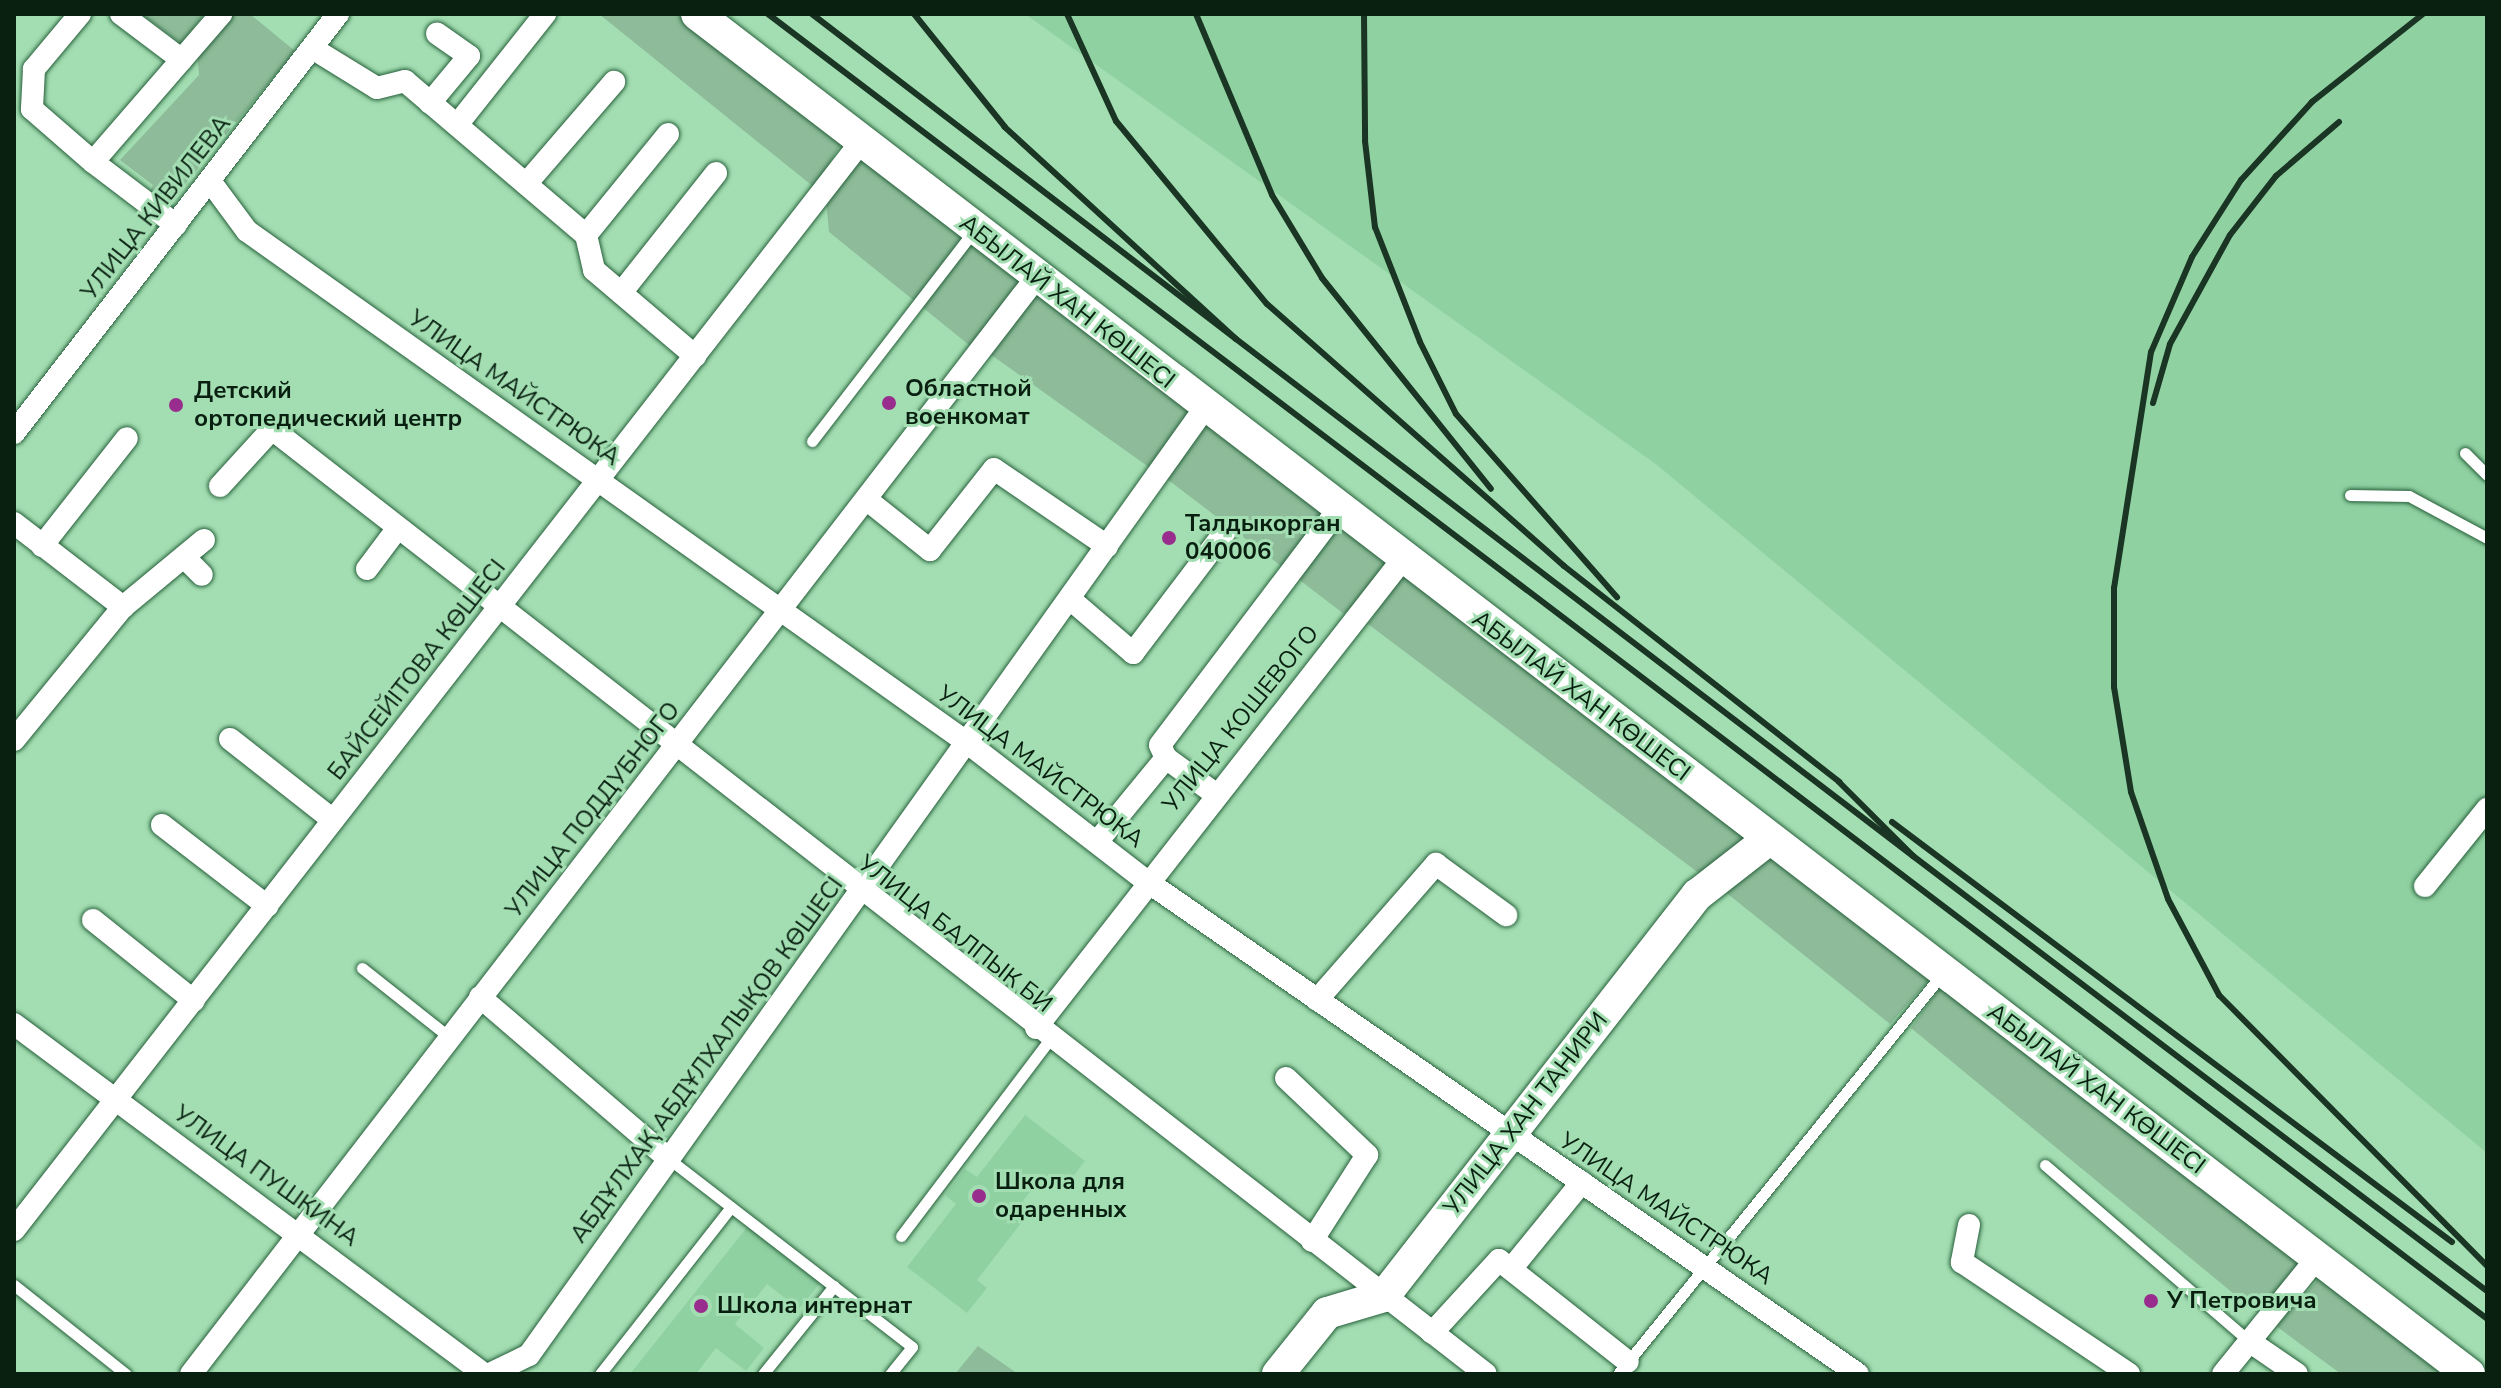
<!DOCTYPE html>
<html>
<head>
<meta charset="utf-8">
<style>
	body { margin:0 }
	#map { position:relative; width:2501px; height:1388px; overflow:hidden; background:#a3deb2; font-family:"Nunito Sans",sans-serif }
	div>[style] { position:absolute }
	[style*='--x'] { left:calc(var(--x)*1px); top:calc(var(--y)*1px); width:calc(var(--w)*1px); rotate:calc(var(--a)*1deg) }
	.built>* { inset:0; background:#90d1a2 }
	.green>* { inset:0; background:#8ebc9a }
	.roads { filter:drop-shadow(0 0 2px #27603b) drop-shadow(0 0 2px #27603b) }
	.lane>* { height:11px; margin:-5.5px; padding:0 5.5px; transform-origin:5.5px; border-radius:5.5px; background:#fff }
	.street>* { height:22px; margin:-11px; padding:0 11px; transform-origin:11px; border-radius:11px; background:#fff }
	.secondary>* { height:32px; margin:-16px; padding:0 16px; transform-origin:16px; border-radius:16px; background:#fff }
	.rail>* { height:6px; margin:-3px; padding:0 3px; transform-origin:3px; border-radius:3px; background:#1a3523 }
	.dots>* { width:22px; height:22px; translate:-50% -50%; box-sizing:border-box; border:4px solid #a3deb2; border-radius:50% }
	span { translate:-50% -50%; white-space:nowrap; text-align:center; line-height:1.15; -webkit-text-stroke:6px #a3deb2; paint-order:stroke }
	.street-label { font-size:24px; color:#092011 }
	.poi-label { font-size:24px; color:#092011; font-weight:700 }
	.left { translate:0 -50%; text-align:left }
	.frame { position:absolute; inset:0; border:16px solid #092011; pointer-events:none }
</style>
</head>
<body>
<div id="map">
	<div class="built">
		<i style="clip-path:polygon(1025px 14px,2487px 14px,2487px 1153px,1657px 465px)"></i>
		<i style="clip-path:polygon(1025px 1115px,1085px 1161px,1064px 1188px,1044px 1174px,1023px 1201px,1032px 1209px,977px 1280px,987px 1288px,967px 1313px,907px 1267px,956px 1204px,945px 1195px,965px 1169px,977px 1177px)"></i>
		<i style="clip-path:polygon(748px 1226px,820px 1283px,799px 1309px,767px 1284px,735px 1324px,764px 1348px,746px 1371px,716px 1348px,696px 1374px,630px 1374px)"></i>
	</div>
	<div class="green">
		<i style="clip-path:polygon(141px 14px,204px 14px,182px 44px)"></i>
		<i style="clip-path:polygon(232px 14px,250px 14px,295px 51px,166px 207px,148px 195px,153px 185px,120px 160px,199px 75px,197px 52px)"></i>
		<i style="clip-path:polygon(599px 14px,677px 14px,843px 140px,815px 188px)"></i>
		<i style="clip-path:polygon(862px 153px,1028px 279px,979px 353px,829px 232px,826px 199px)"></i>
		<i style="clip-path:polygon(1037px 288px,1193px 408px,1150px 468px,990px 354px)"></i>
		<i style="clip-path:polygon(1207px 421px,1393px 563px,1344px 614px,1163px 476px)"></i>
		<i style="clip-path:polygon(1404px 575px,1752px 838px,1704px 877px,1368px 624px)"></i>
		<i style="clip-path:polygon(1772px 849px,1935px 973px,1890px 1024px,1719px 887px)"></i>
		<i style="clip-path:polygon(1946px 980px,2308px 1256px,2262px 1317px,1911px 1028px)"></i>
		<i style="clip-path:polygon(2324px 1273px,2452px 1374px,2341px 1374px,2276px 1326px)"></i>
		<i style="clip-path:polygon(978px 1346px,1018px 1374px,1019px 1374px,955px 1374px)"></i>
	</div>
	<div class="roads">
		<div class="lane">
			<i style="--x:812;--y:441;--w:265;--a:-52.4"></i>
			<i style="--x:2465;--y:453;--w:31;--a:45"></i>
			<i style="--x:2350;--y:495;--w:59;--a:1"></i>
			<i style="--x:2409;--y:496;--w:89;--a:28.3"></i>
			<i style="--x:362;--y:968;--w:111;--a:38.4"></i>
			<i style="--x:669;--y:1159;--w:307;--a:37.7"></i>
			<i style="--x:912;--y:1347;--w:35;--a:129"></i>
			<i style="--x:2045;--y:1165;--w:269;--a:40.8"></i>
			<i style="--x:901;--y:1236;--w:247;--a:-52.9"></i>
			<i style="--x:14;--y:1285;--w:143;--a:38.5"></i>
			<i style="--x:600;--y:1374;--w:212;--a:-51.9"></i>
			<i style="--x:763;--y:1374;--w:113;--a:-51.1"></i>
			<i style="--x:1618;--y:1374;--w:516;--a:-50.98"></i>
		</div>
		<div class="street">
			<i style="--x:80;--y:14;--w:72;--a:129.9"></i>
			<i style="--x:34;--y:69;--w:40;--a:92.9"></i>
			<i style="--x:32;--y:109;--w:81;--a:41"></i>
			<i style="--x:93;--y:162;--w:196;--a:-49.1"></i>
			<i style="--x:121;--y:14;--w:76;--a:37"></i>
			<i style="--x:312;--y:48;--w:76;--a:31.6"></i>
			<i style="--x:377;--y:88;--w:29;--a:-14"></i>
			<i style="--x:405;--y:81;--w:238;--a:40.4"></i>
			<i style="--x:586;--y:235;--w:36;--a:77"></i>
			<i style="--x:594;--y:270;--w:133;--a:40.4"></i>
			<i style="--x:430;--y:103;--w:61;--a:-50.3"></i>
			<i style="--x:469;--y:56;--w:39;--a:-145"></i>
			<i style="--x:457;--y:125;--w:142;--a:-51.6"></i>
			<i style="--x:93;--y:162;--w:104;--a:37.2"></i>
			<i style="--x:210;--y:181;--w:62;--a:53.5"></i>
			<i style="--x:247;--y:231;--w:886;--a:35.39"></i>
			<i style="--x:969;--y:744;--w:222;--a:37.7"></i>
			<i style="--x:1145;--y:880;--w:867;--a:34.72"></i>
			<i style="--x:526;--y:184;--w:135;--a:-49.2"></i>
			<i style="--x:586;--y:235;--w:130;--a:-50.9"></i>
			<i style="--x:621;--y:293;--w:153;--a:-51.6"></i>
			<i style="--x:14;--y:433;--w:530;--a:-52.29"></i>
			<i style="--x:220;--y:486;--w:77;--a:-47.6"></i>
			<i style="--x:272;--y:429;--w:1538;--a:37.9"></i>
			<i style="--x:866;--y:499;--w:82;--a:38.6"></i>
			<i style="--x:930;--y:550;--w:103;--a:-51.7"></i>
			<i style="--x:994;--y:469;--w:137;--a:34.3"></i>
			<i style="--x:14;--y:523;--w:138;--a:37.6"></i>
			<i style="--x:42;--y:546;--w:137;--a:-51.8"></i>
			<i style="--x:184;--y:557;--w:25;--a:45"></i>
			<i style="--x:367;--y:569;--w:50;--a:-53.1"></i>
			<i style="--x:1070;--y:599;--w:83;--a:40.6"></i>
			<i style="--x:1133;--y:653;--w:151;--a:-52.8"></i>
			<i style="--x:230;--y:739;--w:131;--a:38.2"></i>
			<i style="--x:14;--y:740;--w:172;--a:-50.7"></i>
			<i style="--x:123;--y:607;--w:105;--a:-39.6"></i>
			<i style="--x:1166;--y:758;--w:59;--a:36.1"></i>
			<i style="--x:162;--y:825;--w:133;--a:37.6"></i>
			<i style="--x:1097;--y:842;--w:109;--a:-50.6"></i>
			<i style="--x:1166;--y:758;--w:14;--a:-115"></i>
			<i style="--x:1160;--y:745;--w:293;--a:-52.9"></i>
			<i style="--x:2425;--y:886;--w:99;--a:-51.2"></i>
			<i style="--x:93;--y:920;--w:129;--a:38.7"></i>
			<i style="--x:480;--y:997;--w:249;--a:40.6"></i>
			<i style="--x:1317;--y:1000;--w:181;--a:-48.8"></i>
			<i style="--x:1436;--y:864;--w:87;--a:36.1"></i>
			<i style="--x:14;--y:1024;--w:586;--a:36.67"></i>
			<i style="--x:1036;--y:1028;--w:594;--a:-51.97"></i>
			<i style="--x:1286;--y:1078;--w:112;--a:43.5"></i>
			<i style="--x:1367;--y:1155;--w:102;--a:122.6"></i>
			<i style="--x:1969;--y:1225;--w:38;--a:101"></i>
			<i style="--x:1962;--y:1262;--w:201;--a:33.8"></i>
			<i style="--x:14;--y:1230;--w:1379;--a:-52.1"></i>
			<i style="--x:1511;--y:1269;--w:112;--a:-50.8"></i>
			<i style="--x:1432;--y:1333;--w:99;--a:-47.5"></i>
			<i style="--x:1499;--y:1260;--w:164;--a:38.3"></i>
			<i style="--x:2249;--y:1341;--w:58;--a:34.5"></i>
			<i style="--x:191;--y:1374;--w:1384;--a:-52.37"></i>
			<i style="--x:490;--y:1374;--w:43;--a:-26"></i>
			<i style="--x:529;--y:1355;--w:1162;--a:-54.49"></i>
			<i style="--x:2223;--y:1374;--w:149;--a:-51"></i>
		</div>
		<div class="secondary">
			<i style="--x:697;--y:14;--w:2234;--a:37.51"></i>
			<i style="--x:1278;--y:1374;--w:78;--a:-51.2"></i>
			<i style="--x:1327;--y:1313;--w:59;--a:-16.6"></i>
			<i style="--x:1384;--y:1296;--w:509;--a:-52.03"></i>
			<i style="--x:1697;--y:895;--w:91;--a:-37.9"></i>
		</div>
	</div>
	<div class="rail">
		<i style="--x:768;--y:14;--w:2158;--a:37.2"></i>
		<i style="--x:812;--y:14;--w:534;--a:37.47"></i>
		<i style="--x:1236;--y:339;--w:314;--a:-137.5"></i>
		<i style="--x:1005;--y:127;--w:145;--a:-128.8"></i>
		<i style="--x:1067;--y:14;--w:118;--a:65.4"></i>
		<i style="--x:1116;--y:121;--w:237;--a:50.5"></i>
		<i style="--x:1267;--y:304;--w:396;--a:41.4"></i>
		<i style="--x:1564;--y:566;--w:350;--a:38.1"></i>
		<i style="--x:1839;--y:782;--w:105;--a:45"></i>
		<i style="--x:1913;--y:856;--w:852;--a:-142.63"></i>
		<i style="--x:1196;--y:14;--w:196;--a:67.2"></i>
		<i style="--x:1272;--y:195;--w:97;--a:58.9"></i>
		<i style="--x:1322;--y:278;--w:270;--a:51.3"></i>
		<i style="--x:1364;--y:14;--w:127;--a:89.5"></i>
		<i style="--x:1365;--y:141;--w:87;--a:83.4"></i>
		<i style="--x:1375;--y:227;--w:123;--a:68.6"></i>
		<i style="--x:1420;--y:342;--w:80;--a:63.4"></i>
		<i style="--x:1456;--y:414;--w:244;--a:48.7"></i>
		<i style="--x:2423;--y:14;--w:142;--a:141.6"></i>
		<i style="--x:2312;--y:102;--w:105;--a:132.3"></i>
		<i style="--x:2241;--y:180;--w:91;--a:122.5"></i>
		<i style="--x:2192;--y:257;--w:103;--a:113.3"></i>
		<i style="--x:2151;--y:352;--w:239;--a:98.9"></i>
		<i style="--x:2114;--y:588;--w:99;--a:90"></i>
		<i style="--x:2114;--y:687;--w:106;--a:80.8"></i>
		<i style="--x:2131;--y:792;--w:113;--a:70.9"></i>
		<i style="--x:2168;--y:899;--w:109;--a:62"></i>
		<i style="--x:2219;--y:995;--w:381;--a:45.3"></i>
		<i style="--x:2153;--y:403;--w:61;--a:-73.9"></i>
		<i style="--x:2170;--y:344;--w:124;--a:-61.2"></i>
		<i style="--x:2230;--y:235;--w:75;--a:-52.1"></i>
		<i style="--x:2276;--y:176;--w:83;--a:-40.6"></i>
		<i style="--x:1892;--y:822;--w:700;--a:36.87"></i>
		<i style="--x:1913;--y:856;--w:720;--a:37.16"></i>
	</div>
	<div class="dots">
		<i style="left:889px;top:403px;background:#992d8d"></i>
		<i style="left:176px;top:405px;background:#992d8d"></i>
		<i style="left:1169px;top:538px;background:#992d8d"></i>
		<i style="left:979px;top:1196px;background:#992d8d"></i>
		<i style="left:2151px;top:1301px;background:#992d8d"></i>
		<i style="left:701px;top:1306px;background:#992d8d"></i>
	</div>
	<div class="street-label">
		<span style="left:156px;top:208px;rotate:-52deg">УЛИЦА КИВИЛЕВА</span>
		<span style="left:1067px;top:302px;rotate:38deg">АБЫЛАЙ ХАН КӨШЕСІ</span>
		<span style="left:514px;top:388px;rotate:35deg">УЛИЦА МАЙСТРЮКА</span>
		<span style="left:417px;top:670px;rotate:-52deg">БАЙСЕЙІТОВА КӨШЕСІ</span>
		<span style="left:1581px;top:696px;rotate:37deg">АБЫЛАЙ ХАН КӨШЕСІ</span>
		<span style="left:1241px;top:719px;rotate:-51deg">УЛИЦА КОШЕВОГО</span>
		<span style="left:1040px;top:767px;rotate:37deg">УЛИЦА МАЙСТРЮКА</span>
		<span style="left:593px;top:810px;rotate:-52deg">УЛИЦА ПОДДУБНОГО</span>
		<span style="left:955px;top:934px;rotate:38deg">УЛИЦА БАЛПЫК БИ</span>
		<span style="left:707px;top:1060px;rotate:-54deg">АБДҰЛХАҚ АБДҰЛХАЛЫҚОВ КӨШЕСІ</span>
		<span style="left:2096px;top:1089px;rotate:37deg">АБЫЛАЙ ХАН КӨШЕСІ</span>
		<span style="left:1526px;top:1114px;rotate:-52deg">УЛИЦА ХАН ТАНИРИ</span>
		<span style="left:266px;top:1176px;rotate:36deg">УЛИЦА ПУШКИНА</span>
		<span style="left:1666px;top:1209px;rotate:34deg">УЛИЦА МАЙСТРЮКА</span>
	</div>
	<div class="poi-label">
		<span class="left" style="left:905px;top:403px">Областной<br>военкомат</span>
		<span class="left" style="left:194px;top:405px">Детский<br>ортопедический центр</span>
		<span class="left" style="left:1185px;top:538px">Талдыкорган<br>040006</span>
		<span class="left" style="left:995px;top:1196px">Школа для<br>одаренных</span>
		<span class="left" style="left:2167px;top:1301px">У Петровича</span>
		<span class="left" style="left:717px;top:1306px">Школа интернат</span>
	</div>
	<div class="frame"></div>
</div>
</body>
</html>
